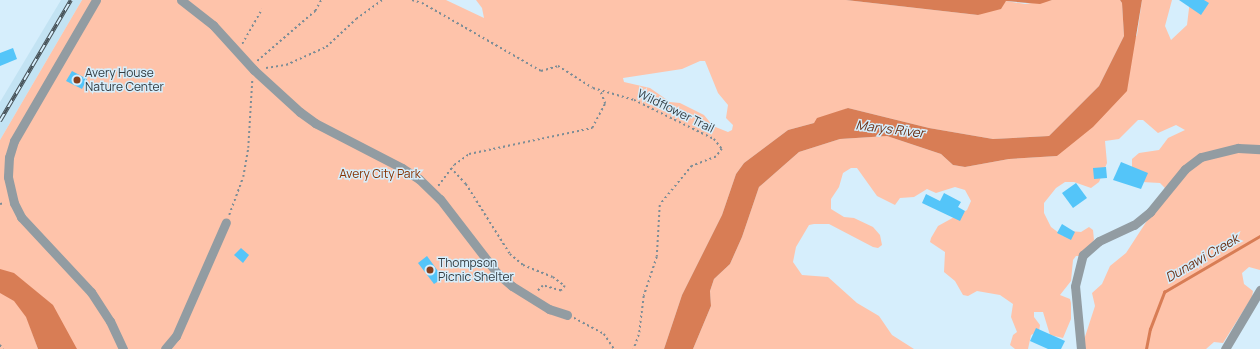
<!DOCTYPE html>
<html>
<head>
<meta charset="utf-8">
<style>
	body { margin:0 }
	#map { position:relative; width:1260px; height:349px; overflow:hidden; background:#d6eefc; font-family:Manrope,sans-serif }
	div>[style] { position:absolute }
	[style*='--x'] { left:calc(var(--x)*1px); top:calc(var(--y)*1px); width:calc(var(--w)*1px); rotate:calc(var(--a)*1deg) }
	.built>* { inset:0; background:#c3e3f3 }
	.green>* { inset:0; background:#fec3aa }
	.water>* { inset:0; background:#d87d55 }
	.stream>* { height:2.5px; margin:-1.25px; padding:0 1.25px; transform-origin:1.25px; border-radius:1.25px; background:#d87d55 }
	.building>* { inset:0; background:#54c5f9 }
	.path>* { height:1.5px; margin-top:-0.75px; transform-origin:0; background:repeating-linear-gradient(90deg,#7d8d96 0 2px,transparent 0 5px) }
	.minor>* { height:9px; margin:-4.5px; padding:0 4.5px; transform-origin:4.5px; border-radius:4.5px; background:#929ca2 }
	.rail>* { height:4px; margin-top:-2px; transform-origin:0; background:repeating-linear-gradient(90deg,#d6eefc 0 8px,#475258 0 16px); box-sizing:border-box; border-block:1px solid #475258 }
	.dots>* { width:11px; height:11px; translate:-50% -50%; box-sizing:border-box; border:2px solid #d6eefc; border-radius:50% }
	span { translate:-50% -50%; white-space:nowrap; text-align:center; line-height:1.15; -webkit-text-stroke:3px #d6eefc; paint-order:stroke }
	.poi-label { font-size:12px; color:#333c41 }
	.left { translate:0 -50%; text-align:left }
	.street-label { font-size:12px; color:#333c41 }
	.park-label { font-size:12px; color:#853201 }
	.water-label { font-size:13px; color:#6c3115; font-style:italic }
</style>
</head>
<body>
<div id="map">
	<div class="built">
		<i style="clip-path:polygon(61px 0,82px 0,0 140px,0 102px)"></i>
	</div>
	<div class="green">
		<i style="clip-path:polygon(evenodd,82px 0,446px 0,484px 18px,482px 8px,476px 0,846px 0,978px 15px,1006px 1px,1025px 4px,1052px 0,1120px 0,1122px 3px,1124px 36px,1099px 86px,1049px 136px,993px 139px,929px 128px,848px 108px,814px 123px,788px 130px,744px 163px,736px 174px,722px 215px,682px 295px,664px 349px,64px 349px,0 275px,0 140px,82px 0,700px 61px,705px 61px,718px 93px,728px 105px,726px 118px,733px 125px,732px 130px,728px 132px,713px 126px,704px 115px,680px 103px,670px 102px,650px 88px,624px 82px,623px 78px,682px 69px,700px 61px)"></i>
		<i style="clip-path:polygon(1142px 0,1172px 0,1165px 26px,1171px 40px,1187px 25px,1190px 0,1260px 0,1260px 270px,1249px 267px,1242px 273px,1244px 284px,1253px 291px,1252px 297px,1223px 343px,1214px 342px,1206px 349px,1081px 349px,1095px 306px,1092px 293px,1102px 284px,1110px 266px,1126px 253px,1167px 190px,1160px 183px,1142px 182px,1132px 174px,1132px 159px,1139px 153px,1159px 150px,1168px 138px,1185px 130px,1176px 125px,1158px 133px,1143px 120px,1138px 120px,1119px 139px,1105px 141px,1107px 163px,1099px 182px,1091px 188px,1074px 182px,1065px 182px,1056px 188px,1044px 203px,1044px 213px,1051px 227px,1063px 236px,1068px 235px,1070px 231px,1081px 232px,1089px 227px,1093px 230px,1094px 240px,1081px 256px,1076px 256px,1073px 260px,1071px 281px,1060px 295px,1070px 299px,1071px 303px,1071px 319px,1063px 338px,1050px 335px,1043px 312px,1034px 312px,1034px 317px,1040px 325px,1039px 331px,1031px 335px,1028px 349px,1015px 349px,1010px 345px,1013px 335px,1017px 332px,1011px 317px,1013px 304px,1000px 295px,977px 291px,968px 296px,963px 295px,955px 281px,944px 272px,945px 252px,930px 242px,931px 238px,938px 226px,967px 210px,971px 201px,965px 190px,955px 187px,936px 193px,927px 189px,914px 197px,900px 198px,895px 205px,877px 196px,857px 168px,851px 168px,843px 173px,839px 187px,831px 199px,831px 209px,844px 217px,854px 218px,873px 227px,880px 235px,882px 245px,878px 248px,873px 247px,829px 224px,814px 224px,809px 225px,796px 247px,793px 262px,802px 275px,828px 277px,857px 303px,879px 316px,892px 335px,914px 349px,693px 349px,711px 306px,710px 291px,714px 279px,730px 264px,742px 237px,759px 187px,799px 152px,840px 139px,887px 136px,941px 154px,953px 165px,965px 167px,1009px 159px,1057px 156px,1137px 35px)"></i>
		<i style="clip-path:polygon(0 285px,20px 298px,38px 349px,0 349px)"></i>
	</div>
	<div class="water">
		<i style="clip-path:polygon(846px 0,1052px 0,1040px 4px,1006px 1px,1001px 9px,978px 15px)"></i>
		<i style="clip-path:polygon(1120px 0,1142px 0,1127px 91px,1093px 127px,1057px 156px,1009px 159px,965px 167px,953px 165px,941px 154px,887px 136px,840px 139px,799px 152px,759px 187px,742px 237px,730px 264px,714px 279px,710px 291px,711px 306px,693px 349px,664px 349px,682px 295px,722px 215px,736px 174px,744px 163px,788px 130px,814px 123px,817px 118px,848px 108px,929px 128px,993px 139px,1049px 136px,1099px 86px,1124px 36px,1122px 3px)"></i>
		<i style="clip-path:polygon(0 269px,14px 273px,53px 305px,77px 349px,38px 349px,26px 317px,14px 301px,0 293px)"></i>
	</div>
	<div class="stream">
		<i style="--x:1146;--y:349;--w:20;--a:-79"></i>
		<i style="--x:1150;--y:329;--w:40;--a:-69"></i>
		<i style="--x:1164;--y:292;--w:111;--a:-30.3"></i>
	</div>
	<div class="building">
		<i style="clip-path:polygon(1179px 0,1204px 0,1209px 3px,1201px 15px)"></i>
		<i style="clip-path:polygon(13px 48px,17px 59px,0 66px,0 53px)"></i>
		<i style="clip-path:polygon(72px 71px,87px 79px,82px 89px,66px 81px)"></i>
		<i style="clip-path:polygon(1121px 162px,1148px 173px,1141px 189px,1113px 180px)"></i>
		<i style="clip-path:polygon(1106px 167px,1107px 178px,1094px 179px,1093px 168px)"></i>
		<i style="clip-path:polygon(1076px 183px,1087px 198px,1073px 208px,1062px 193px)"></i>
		<i style="clip-path:polygon(944px 193px,961px 202px,958px 207px,965px 211px,960px 221px,922px 203px,926px 194px,940px 201px)"></i>
		<i style="clip-path:polygon(1062px 224px,1075px 232px,1071px 240px,1057px 233px)"></i>
		<i style="clip-path:polygon(241px 248px,249px 255px,243px 263px,234px 255px)"></i>
		<i style="clip-path:polygon(427px 256px,443px 278px,434px 284px,418px 263px)"></i>
		<i style="clip-path:polygon(1036px 328px,1065px 341px,1061px 349px,1048px 349px,1030px 341px)"></i>
	</div>
	<div class="path">
		<i style="--x:412;--y:0;--w:10;--a:17"></i>
		<i style="--x:422;--y:3;--w:137;--a:29.7"></i>
		<i style="--x:541;--y:71;--w:18;--a:-16"></i>
		<i style="--x:558;--y:66;--w:41;--a:32.2"></i>
		<i style="--x:593;--y:88;--w:43;--a:16.3"></i>
		<i style="--x:634;--y:100;--w:89;--a:26"></i>
		<i style="--x:714;--y:139;--w:13;--a:51"></i>
		<i style="--x:722;--y:149;--w:10;--a:127"></i>
		<i style="--x:716;--y:157;--w:26;--a:159"></i>
		<i style="--x:692;--y:166;--w:50;--a:129.4"></i>
		<i style="--x:660;--y:205;--w:52;--a:93.3"></i>
		<i style="--x:657;--y:257;--w:41;--a:108.4"></i>
		<i style="--x:644;--y:296;--w:39;--a:97"></i>
		<i style="--x:639;--y:335;--w:15;--a:110"></i>
		<i style="--x:242;--y:44;--w:40;--a:-60.3"></i>
		<i style="--x:257;--y:61;--w:77;--a:-40.8"></i>
		<i style="--x:315;--y:11;--w:13;--a:-61"></i>
		<i style="--x:266;--y:68;--w:20;--a:-9"></i>
		<i style="--x:286;--y:65;--w:44;--a:-24.2"></i>
		<i style="--x:326;--y:47;--w:41;--a:-43"></i>
		<i style="--x:356;--y:19;--w:32;--a:-36"></i>
		<i style="--x:451;--y:168;--w:22;--a:47"></i>
		<i style="--x:466;--y:184;--w:83;--a:57.8"></i>
		<i style="--x:510;--y:254;--w:17;--a:40"></i>
		<i style="--x:523;--y:265;--w:32;--a:22"></i>
		<i style="--x:553;--y:277;--w:15;--a:37"></i>
		<i style="--x:565;--y:286;--w:6;--a:129"></i>
		<i style="--x:561;--y:291;--w:19;--a:-164"></i>
		<i style="--x:543;--y:286;--w:7;--a:135"></i>
		<i style="--x:438;--y:186;--w:26;--a:-53"></i>
		<i style="--x:454;--y:165;--w:19;--a:-36"></i>
		<i style="--x:469;--y:154;--w:126;--a:-11.9"></i>
		<i style="--x:592;--y:128;--w:27;--a:-62"></i>
		<i style="--x:605;--y:104;--w:14;--a:-111"></i>
		<i style="--x:0;--y:204;--w:5;--a:-11"></i>
		<i style="--x:229;--y:215;--w:40;--a:-69.8"></i>
		<i style="--x:243;--y:177;--w:29;--a:-80"></i>
		<i style="--x:248;--y:148;--w:68;--a:-86.6"></i>
		<i style="--x:574;--y:318;--w:34;--a:28"></i>
		<i style="--x:604;--y:334;--w:18;--a:56"></i>
		<i style="--x:0;--y:345;--w:5;--a:53"></i>
	</div>
	<div class="minor">
		<i style="--x:96;--y:0;--w:163;--a:120.2"></i>
		<i style="--x:14;--y:141;--w:17;--a:107"></i>
		<i style="--x:9;--y:157;--w:20;--a:93"></i>
		<i style="--x:8;--y:177;--w:27;--a:77"></i>
		<i style="--x:14;--y:203;--w:16;--a:63"></i>
		<i style="--x:21;--y:217;--w:103;--a:47"></i>
		<i style="--x:91;--y:292;--w:35;--a:57"></i>
		<i style="--x:110;--y:321;--w:31;--a:65"></i>
		<i style="--x:181;--y:0;--w:41;--a:38"></i>
		<i style="--x:213;--y:25;--w:61;--a:47.7"></i>
		<i style="--x:254;--y:70;--w:62;--a:42.4"></i>
		<i style="--x:300;--y:112;--w:19;--a:36"></i>
		<i style="--x:315;--y:123;--w:98;--a:27.3"></i>
		<i style="--x:402;--y:168;--w:20;--a:33"></i>
		<i style="--x:419;--y:179;--w:29;--a:44"></i>
		<i style="--x:440;--y:199;--w:93;--a:52.4"></i>
		<i style="--x:497;--y:273;--w:20;--a:41"></i>
		<i style="--x:512;--y:286;--w:44;--a:31.9"></i>
		<i style="--x:549;--y:309;--w:19;--a:18"></i>
		<i style="--x:165;--y:349;--w:17;--a:-50"></i>
		<i style="--x:176;--y:336;--w:124;--a:-66.3"></i>
		<i style="--x:1081;--y:349;--w:63;--a:-95.4"></i>
		<i style="--x:1075;--y:286;--w:32;--a:-76"></i>
		<i style="--x:1083;--y:255;--w:21;--a:-41"></i>
		<i style="--x:1099;--y:241;--w:38;--a:-25"></i>
		<i style="--x:1134;--y:225;--w:21;--a:-39"></i>
		<i style="--x:1150;--y:212;--w:55;--a:-50.9"></i>
		<i style="--x:1185;--y:169;--w:20;--a:-37"></i>
		<i style="--x:1201;--y:157;--w:38;--a:-14"></i>
		<i style="--x:1238;--y:148;--w:22;--a:3"></i>
		<i style="--x:1225;--y:349;--w:69;--a:-59.3"></i>
	</div>
	<div class="rail">
		<i style="--x:0;--y:121;--w:140;--a:-59.6"></i>
	</div>
	<div class="dots">
		<i style="left:77px;top:80px;background:#863f1d"></i>
		<i style="left:430px;top:270px;background:#863f1d"></i>
	</div>
	<div class="poi-label">
		<span class="left" style="left:85px;top:80px">Avery House<br>Nature Center</span>
		<span class="left" style="left:438px;top:270px">Thompson<br>Picnic Shelter</span>
	</div>
	<div class="street-label">
		<span style="left:676px;top:111px;rotate:26deg">Wildflower Trail</span>
	</div>
	<div class="park-label">
		<span style="left:380px;top:174px">Avery City Park</span>
	</div>
	<div class="water-label">
		<span style="left:890px;top:129px;rotate:7deg">Marys River</span>
		<span style="left:1202px;top:258px;rotate:-30deg">Dunawi Creek</span>
	</div>
</div>
</body>
</html>
